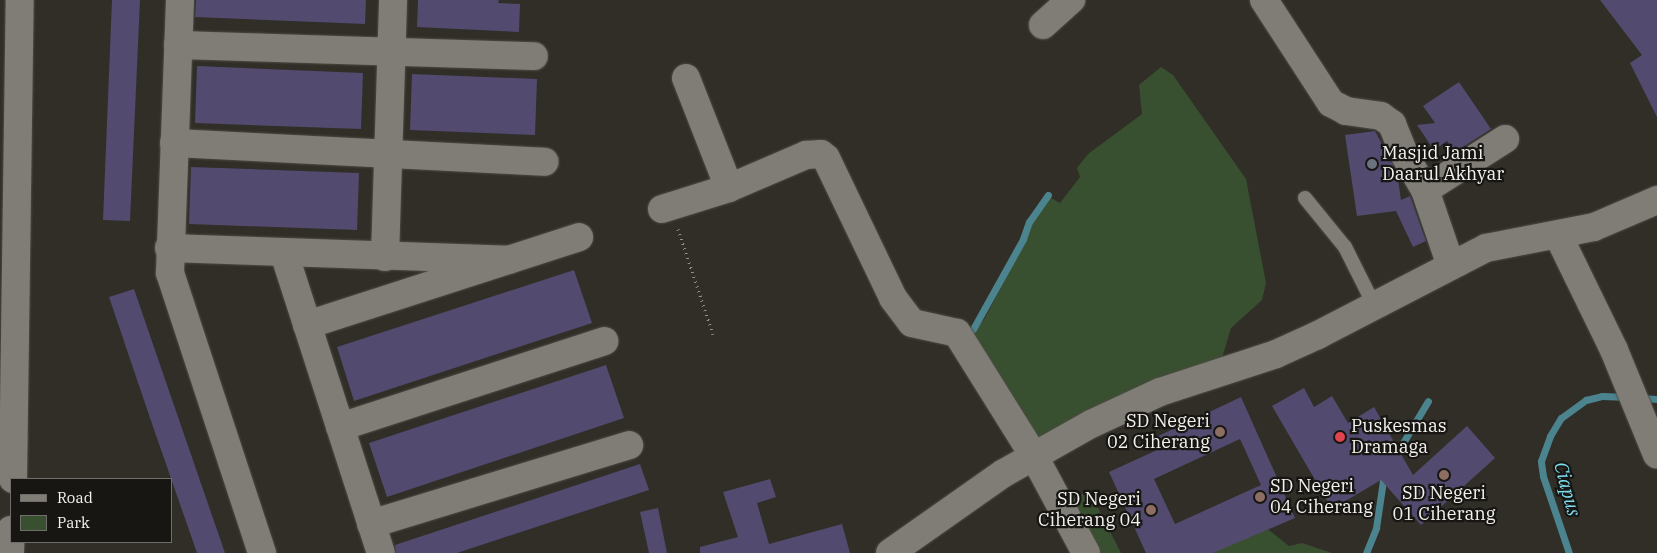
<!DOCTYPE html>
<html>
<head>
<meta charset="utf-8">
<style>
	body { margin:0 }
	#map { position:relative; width:1657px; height:553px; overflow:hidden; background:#302e27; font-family:"IBM Plex Serif",serif }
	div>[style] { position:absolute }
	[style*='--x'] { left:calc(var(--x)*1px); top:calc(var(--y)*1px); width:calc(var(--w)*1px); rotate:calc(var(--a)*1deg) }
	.green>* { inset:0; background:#395030 }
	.stream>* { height:7px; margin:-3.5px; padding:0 3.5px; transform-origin:3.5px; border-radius:3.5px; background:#4b838f }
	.building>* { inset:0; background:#524a6f }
	.path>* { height:3px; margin-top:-1.5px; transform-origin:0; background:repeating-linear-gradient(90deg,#93918b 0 1px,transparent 0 5px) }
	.roads { filter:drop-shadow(0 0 1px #4d4b45) drop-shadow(0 0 1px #4d4b45) }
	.lane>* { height:14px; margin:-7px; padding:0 7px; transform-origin:7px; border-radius:7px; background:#807d76 }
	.street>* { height:28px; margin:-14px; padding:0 14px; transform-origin:14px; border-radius:14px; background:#807d76 }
	.secondary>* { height:28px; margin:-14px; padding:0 14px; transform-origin:14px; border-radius:14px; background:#807d76 }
	.dots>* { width:14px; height:14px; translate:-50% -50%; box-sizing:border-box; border:2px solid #171613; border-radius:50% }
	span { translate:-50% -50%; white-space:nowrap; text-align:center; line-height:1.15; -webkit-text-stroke:4.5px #171613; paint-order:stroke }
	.poi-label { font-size:18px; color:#f4f2ee }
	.left { translate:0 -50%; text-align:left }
	.right { translate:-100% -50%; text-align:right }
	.water-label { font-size:19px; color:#7edaee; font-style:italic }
	.legend { position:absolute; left:10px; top:478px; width:162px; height:65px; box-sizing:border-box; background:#171613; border:1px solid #6f6e6b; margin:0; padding:6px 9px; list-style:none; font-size:15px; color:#f4f2ee }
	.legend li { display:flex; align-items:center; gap:10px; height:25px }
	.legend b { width:25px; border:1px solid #6f6e6b }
</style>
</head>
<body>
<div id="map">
	<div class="green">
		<i style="clip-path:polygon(1161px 67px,1173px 75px,1246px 179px,1266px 283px,1262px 300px,1231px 328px,1219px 368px,1090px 411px,1030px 443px,969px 339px,985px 318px,1026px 239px,1032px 221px,1051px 198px,1060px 203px,1080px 177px,1077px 168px,1088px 154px,1142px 114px,1139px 85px)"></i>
		<i style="clip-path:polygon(1089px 490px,1121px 553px,1076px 553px,1054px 510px)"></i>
		<i style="clip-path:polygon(1260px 523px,1289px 546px,1302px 543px,1332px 553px,1199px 553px)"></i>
	</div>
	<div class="stream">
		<i style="--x:973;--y:329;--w:103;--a:-60.9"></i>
		<i style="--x:1023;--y:239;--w:18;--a:-71"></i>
		<i style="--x:1029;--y:222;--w:33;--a:-55"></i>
		<i style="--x:1641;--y:398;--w:16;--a:4"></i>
		<i style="--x:1395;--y:456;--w:64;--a:-59"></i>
		<i style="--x:1366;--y:553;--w:27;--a:-68"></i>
		<i style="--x:1376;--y:528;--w:55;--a:-81.6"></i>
		<i style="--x:1569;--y:553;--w:81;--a:-108.7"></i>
		<i style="--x:1543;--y:476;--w:15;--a:-98"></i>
		<i style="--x:1541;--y:461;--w:27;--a:-70"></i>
		<i style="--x:1550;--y:436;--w:21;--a:-59"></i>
		<i style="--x:1561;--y:418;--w:31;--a:-36"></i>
		<i style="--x:1586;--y:400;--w:16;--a:-14"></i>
		<i style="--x:1602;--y:396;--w:26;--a:2"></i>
	</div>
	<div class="building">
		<i style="clip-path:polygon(112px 0,140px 0,130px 221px,103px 220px)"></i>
		<i style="clip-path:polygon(196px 0,366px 0,365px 24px,195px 17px)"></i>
		<i style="clip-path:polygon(418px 0,499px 0,498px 3px,520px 4px,519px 32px,417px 27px)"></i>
		<i style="clip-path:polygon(1600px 0,1657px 0,1657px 117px,1630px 63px,1642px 55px)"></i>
		<i style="clip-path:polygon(197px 66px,363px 73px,361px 129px,195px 123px)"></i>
		<i style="clip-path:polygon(412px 74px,537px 79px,535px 135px,410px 130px)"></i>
		<i style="clip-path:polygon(1459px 82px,1491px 129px,1455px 152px,1447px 141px,1434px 150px,1417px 125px,1435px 123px,1423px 106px)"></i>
		<i style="clip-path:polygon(1375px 131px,1397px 172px,1401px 200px,1410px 196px,1426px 241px,1413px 247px,1396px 211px,1357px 216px,1345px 135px)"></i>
		<i style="clip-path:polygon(191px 167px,359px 173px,357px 230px,189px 224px)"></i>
		<i style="clip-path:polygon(574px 270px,592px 323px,354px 401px,337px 347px)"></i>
		<i style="clip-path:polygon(134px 289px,167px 385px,225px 553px,197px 553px,150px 418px,109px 297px)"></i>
		<i style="clip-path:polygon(606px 365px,624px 418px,387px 497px,369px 443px)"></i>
		<i style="clip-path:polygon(1304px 388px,1314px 407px,1332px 396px,1348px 423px,1374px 407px,1413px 475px,1467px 426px,1495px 458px,1421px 525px,1381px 480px,1332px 509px,1272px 406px)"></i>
		<i style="clip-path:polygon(evenodd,1241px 397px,1295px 518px,1213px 553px,1146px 553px,1109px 472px,1157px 450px,1152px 439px,1241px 397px,1240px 439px,1261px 485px,1175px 524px,1154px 479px,1240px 439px)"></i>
		<i style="clip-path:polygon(640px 464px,649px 490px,457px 553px,396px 553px,395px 545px)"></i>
		<i style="clip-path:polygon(770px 479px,776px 497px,757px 503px,769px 544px,842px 524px,850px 553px,700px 553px,700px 547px,738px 537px,723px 492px)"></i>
		<i style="clip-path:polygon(658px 508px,667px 553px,649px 553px,640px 512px)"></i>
	</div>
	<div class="path">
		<i style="--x:678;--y:229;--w:111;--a:71.6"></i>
	</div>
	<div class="roads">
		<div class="lane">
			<i style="--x:1305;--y:198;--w:63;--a:50.8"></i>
			<i style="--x:1345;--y:247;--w:65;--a:63.4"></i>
		</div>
		<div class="street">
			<i style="--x:180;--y:0;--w:273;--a:92.1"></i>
			<i style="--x:170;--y:273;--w:295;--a:71.8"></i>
			<i style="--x:1264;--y:0;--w:123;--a:57"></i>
			<i style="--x:1331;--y:103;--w:17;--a:28"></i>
			<i style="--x:1346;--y:111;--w:35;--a:8"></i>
			<i style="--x:1381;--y:116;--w:14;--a:36"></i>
			<i style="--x:1392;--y:124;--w:32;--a:68"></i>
			<i style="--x:1404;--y:154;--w:42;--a:59.7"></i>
			<i style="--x:1425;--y:190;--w:80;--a:71.1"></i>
			<i style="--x:1043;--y:25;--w:38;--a:-42"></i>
			<i style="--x:178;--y:45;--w:356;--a:1.8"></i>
			<i style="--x:686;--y:78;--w:118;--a:68.6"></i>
			<i style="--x:174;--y:143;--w:371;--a:2.9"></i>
			<i style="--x:1425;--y:190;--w:95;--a:-32.5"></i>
			<i style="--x:662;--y:209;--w:70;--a:-17.4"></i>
			<i style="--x:729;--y:188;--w:84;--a:-23.2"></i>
			<i style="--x:806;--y:155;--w:15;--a:-4"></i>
			<i style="--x:821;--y:154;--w:6;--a:39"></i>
			<i style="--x:826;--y:158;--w:155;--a:64.4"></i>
			<i style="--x:893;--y:298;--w:31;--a:53"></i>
			<i style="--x:912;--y:323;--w:46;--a:12.5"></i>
			<i style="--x:957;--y:333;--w:145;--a:58"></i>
			<i style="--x:1034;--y:456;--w:110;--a:61.8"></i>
			<i style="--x:1558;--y:235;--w:128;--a:64"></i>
			<i style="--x:1614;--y:350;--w:113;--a:67.7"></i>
			<i style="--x:169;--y:248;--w:340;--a:2"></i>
			<i style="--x:284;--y:253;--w:315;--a:72.1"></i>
			<i style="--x:385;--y:257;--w:257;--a:-88.2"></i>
			<i style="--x:307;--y:325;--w:286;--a:-17.9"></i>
			<i style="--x:340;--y:427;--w:278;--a:-18"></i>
			<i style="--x:13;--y:479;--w:479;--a:-89.2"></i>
			<i style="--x:371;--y:524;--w:270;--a:-17"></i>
			<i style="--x:10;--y:553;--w:23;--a:-88"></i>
		</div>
		<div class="secondary">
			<i style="--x:890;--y:553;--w:139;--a:-35.1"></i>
			<i style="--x:1004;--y:473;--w:100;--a:-29.4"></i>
			<i style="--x:1091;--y:424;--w:76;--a:-24.9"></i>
			<i style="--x:1160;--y:392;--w:122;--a:-18.1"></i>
			<i style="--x:1276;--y:354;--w:46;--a:-24.3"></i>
			<i style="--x:1318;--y:335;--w:189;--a:-27.4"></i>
			<i style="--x:1486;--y:248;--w:110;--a:-11"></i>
			<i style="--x:1594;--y:227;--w:69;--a:-23.2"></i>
		</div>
	</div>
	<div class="dots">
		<i style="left:1372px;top:164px;background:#6b7280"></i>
		<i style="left:1220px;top:432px;background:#8d6e63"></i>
		<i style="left:1340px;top:437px;background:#e0444e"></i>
		<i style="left:1444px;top:475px;background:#8d6e63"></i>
		<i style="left:1260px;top:497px;background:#8d6e63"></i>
		<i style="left:1151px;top:510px;background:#8d6e63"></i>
	</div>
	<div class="poi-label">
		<span class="left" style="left:1382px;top:164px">Masjid Jami<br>Daarul Akhyar</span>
		<span class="right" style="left:1210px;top:432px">SD Negeri<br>02 Ciherang</span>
		<span class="left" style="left:1351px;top:437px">Puskesmas<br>Dramaga</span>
		<span class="left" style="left:1270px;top:497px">SD Negeri<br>04 Ciherang</span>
		<span style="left:1444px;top:504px">SD Negeri<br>01 Ciherang</span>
		<span class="right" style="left:1141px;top:510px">SD Negeri<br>Ciherang 04</span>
	</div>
	<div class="water-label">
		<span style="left:1567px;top:489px;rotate:75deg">Ciapus</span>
	</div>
	<ul class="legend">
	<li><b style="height:6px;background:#807d76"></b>Road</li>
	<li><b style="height:14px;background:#395030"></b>Park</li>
	</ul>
</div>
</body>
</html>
